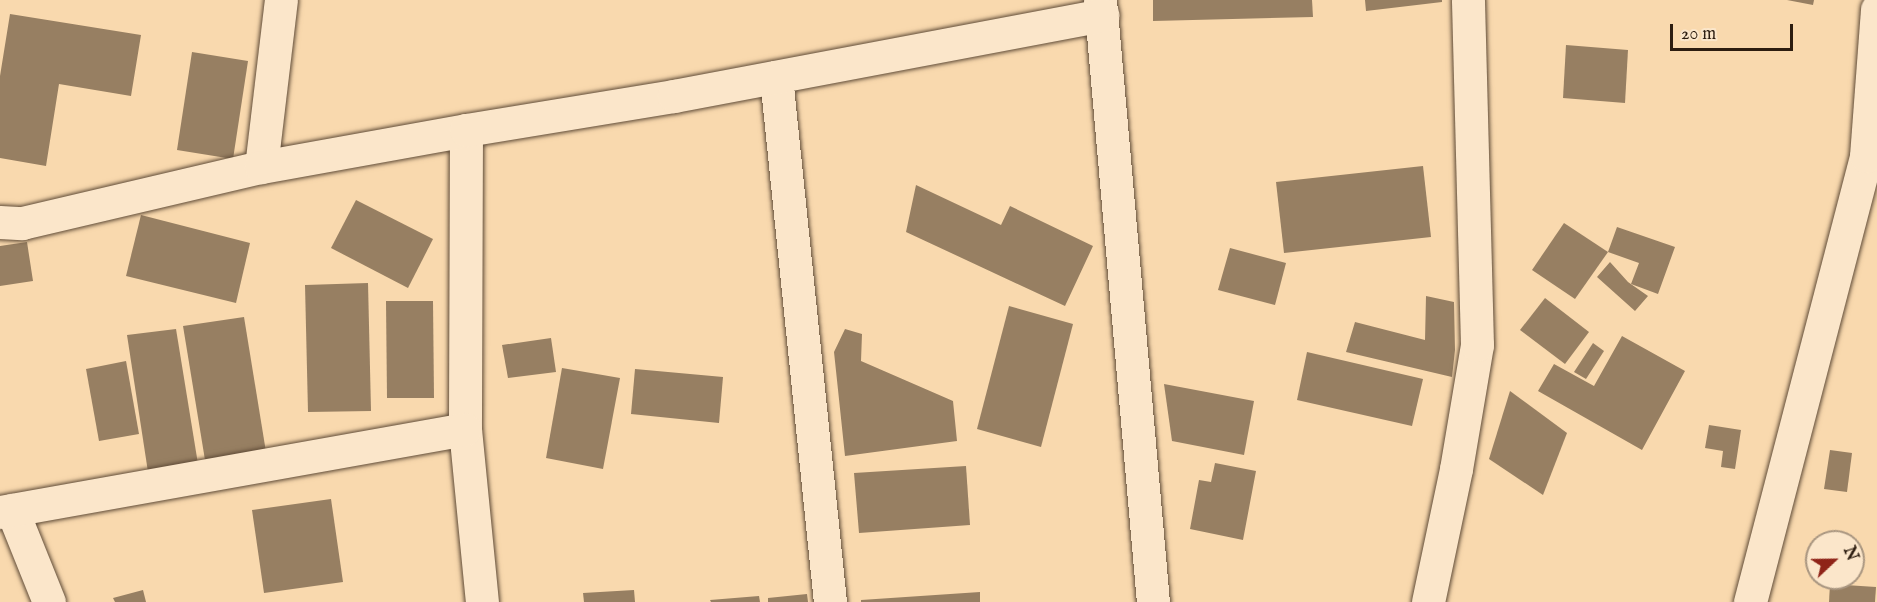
<!DOCTYPE html>
<html>
<head>
<meta charset="utf-8">
<style>
	body { margin:0 }
	#map { position:relative; width:1877px; height:602px; overflow:hidden; background:#f9d9ae; font-family:"IM FELL English",serif }
	div>[style] { position:absolute }
	[style*='--x'] { left:calc(var(--x)*1px); top:calc(var(--y)*1px); width:calc(var(--w)*1px); rotate:calc(var(--a)*1deg) }
	.building>* { inset:0; background:#977f62 }
	.roads { filter:drop-shadow(0 0 2px #604c38) drop-shadow(0 0 2px #604c38) }
	.street>* { height:33px; margin:-16.5px; padding:0 16.5px; transform-origin:16.5px; border-radius:16.5px; background:#fbe6ca }
	span { translate:-50% -50%; white-space:nowrap; text-align:center; line-height:1.15; -webkit-text-stroke:4.5px #fbe6ca; paint-order:stroke }
	.north { position:absolute; left:1805px; top:530px; width:60px; height:60px; box-sizing:border-box; background:#fbe6ca; border:2px solid #a99680; border-radius:50%; rotate:68deg; font-size:16px; font-weight:700; line-height:24px; text-align:center; color:#2d1d10 }
	.north::after { content:''; display:block; margin:auto; width:21px; height:27px; background:#8f2418; clip-path:polygon(50% 0,100% 100%,50% 72%,0 100%) }
	.scale { position:absolute; left:1670px; top:24px; width:123px; height:27px; box-sizing:border-box; border:3px solid #2d1d10; border-top:0; padding-left:8px; font-size:18px; line-height:21px; white-space:nowrap; color:#2d1d10; -webkit-text-stroke:4px #fbe6ca; paint-order:stroke }
</style>
</head>
<body>
<div id="map">
	<div class="building">
		<i style="clip-path:polygon(1153px 0,1312px 0,1313px 17px,1153px 21px)"></i>
		<i style="clip-path:polygon(1365px 0,1442px 0,1442px 2px,1366px 11px)"></i>
		<i style="clip-path:polygon(1787px 0,1814px 0,1813px 5px)"></i>
		<i style="clip-path:polygon(10px 14px,141px 35px,131px 96px,59px 84px,46px 166px,0 158px,0 76px)"></i>
		<i style="clip-path:polygon(1566px 45px,1628px 50px,1625px 103px,1563px 98px)"></i>
		<i style="clip-path:polygon(192px 52px,248px 61px,233px 159px,177px 150px)"></i>
		<i style="clip-path:polygon(1423px 166px,1431px 237px,1284px 253px,1276px 182px)"></i>
		<i style="clip-path:polygon(916px 185px,1001px 225px,1010px 206px,1093px 246px,1065px 306px,906px 232px)"></i>
		<i style="clip-path:polygon(356px 200px,433px 239px,408px 288px,331px 248px)"></i>
		<i style="clip-path:polygon(141px 215px,250px 243px,236px 303px,126px 276px)"></i>
		<i style="clip-path:polygon(1564px 223px,1608px 252px,1575px 299px,1532px 270px)"></i>
		<i style="clip-path:polygon(1617px 227px,1675px 247px,1658px 294px,1631px 284px,1639px 263px,1608px 252px)"></i>
		<i style="clip-path:polygon(27px 242px,33px 281px,0 286px,0 246px)"></i>
		<i style="clip-path:polygon(1230px 248px,1286px 263px,1275px 305px,1218px 290px)"></i>
		<i style="clip-path:polygon(1610px 262px,1628px 282px,1648px 296px,1635px 311px,1597px 277px)"></i>
		<i style="clip-path:polygon(368px 283px,371px 411px,308px 412px,305px 285px)"></i>
		<i style="clip-path:polygon(1426px 296px,1454px 302px,1455px 350px,1452px 377px,1346px 352px,1355px 322px,1425px 340px)"></i>
		<i style="clip-path:polygon(1545px 298px,1589px 332px,1565px 364px,1520px 330px)"></i>
		<i style="clip-path:polygon(386px 301px,433px 301px,434px 398px,387px 398px)"></i>
		<i style="clip-path:polygon(1009px 306px,1073px 324px,1041px 447px,977px 429px)"></i>
		<i style="clip-path:polygon(244px 317px,266px 452px,205px 460px,183px 326px)"></i>
		<i style="clip-path:polygon(176px 329px,198px 464px,148px 472px,127px 335px)"></i>
		<i style="clip-path:polygon(845px 329px,862px 334px,861px 361px,953px 401px,957px 441px,845px 456px,834px 352px)"></i>
		<i style="clip-path:polygon(1622px 336px,1685px 371px,1642px 450px,1538px 391px,1554px 364px,1594px 386px)"></i>
		<i style="clip-path:polygon(551px 338px,556px 372px,508px 378px,502px 345px)"></i>
		<i style="clip-path:polygon(1593px 343px,1604px 351px,1586px 379px,1574px 372px)"></i>
		<i style="clip-path:polygon(1307px 352px,1423px 379px,1412px 426px,1297px 400px)"></i>
		<i style="clip-path:polygon(126px 361px,139px 434px,99px 441px,86px 369px)"></i>
		<i style="clip-path:polygon(562px 368px,620px 378px,603px 469px,546px 458px)"></i>
		<i style="clip-path:polygon(635px 369px,723px 377px,719px 423px,631px 414px)"></i>
		<i style="clip-path:polygon(1164px 384px,1254px 401px,1244px 455px,1172px 441px)"></i>
		<i style="clip-path:polygon(1510px 391px,1567px 433px,1543px 495px,1489px 459px)"></i>
		<i style="clip-path:polygon(1709px 425px,1741px 430px,1735px 469px,1721px 467px,1723px 451px,1705px 448px)"></i>
		<i style="clip-path:polygon(1830px 450px,1852px 453px,1847px 492px,1824px 489px)"></i>
		<i style="clip-path:polygon(1215px 463px,1256px 471px,1243px 540px,1190px 529px,1199px 480px,1211px 482px)"></i>
		<i style="clip-path:polygon(966px 466px,970px 525px,859px 533px,854px 473px)"></i>
		<i style="clip-path:polygon(331px 499px,343px 582px,264px 593px,252px 510px)"></i>
		<i style="clip-path:polygon(1830px 584px,1876px 587px,1875px 602px,1829px 602px)"></i>
		<i style="clip-path:polygon(143px 590px,146px 602px,115px 602px,113px 598px)"></i>
		<i style="clip-path:polygon(634px 590px,635px 602px,584px 602px,583px 593px)"></i>
		<i style="clip-path:polygon(980px 592px,980px 602px,861px 602px,861px 600px)"></i>
		<i style="clip-path:polygon(807px 594px,808px 602px,768px 602px,768px 598px)"></i>
		<i style="clip-path:polygon(759px 596px,760px 602px,711px 602px,710px 600px)"></i>
	</div>
	<div class="roads">
		<div class="street">
			<i style="--x:1100;--y:0;--w:604;--a:84.97"></i>
			<i style="--x:776;--y:77;--w:528;--a:84.13"></i>
			<i style="--x:466;--y:130;--w:299;--a:90.2"></i>
			<i style="--x:465;--y:429;--w:174;--a:84.4"></i>
			<i style="--x:261;--y:167;--w:168;--a:-83.2"></i>
			<i style="--x:0;--y:222;--w:22;--a:3"></i>
			<i style="--x:22;--y:223;--w:245;--a:-13.2"></i>
			<i style="--x:261;--y:167;--w:208;--a:-10.2"></i>
			<i style="--x:466;--y:130;--w:211;--a:-9.3"></i>
			<i style="--x:674;--y:96;--w:436;--a:-10.7"></i>
			<i style="--x:12;--y:510;--w:99;--a:68.1"></i>
			<i style="--x:0;--y:512;--w:472;--a:-10.1"></i>
			<i style="--x:1428;--y:602;--w:136;--a:-78.1"></i>
			<i style="--x:1456;--y:469;--w:126;--a:-80.4"></i>
			<i style="--x:1477;--y:345;--w:345;--a:-91.5"></i>
			<i style="--x:1750;--y:602;--w:461;--a:-75.4"></i>
			<i style="--x:1866;--y:156;--w:147;--a:-85.7"></i>
		</div>
	</div>
	<div class="north">N</div>
	<div class="scale">20 m</div>
</div>
</body>
</html>
